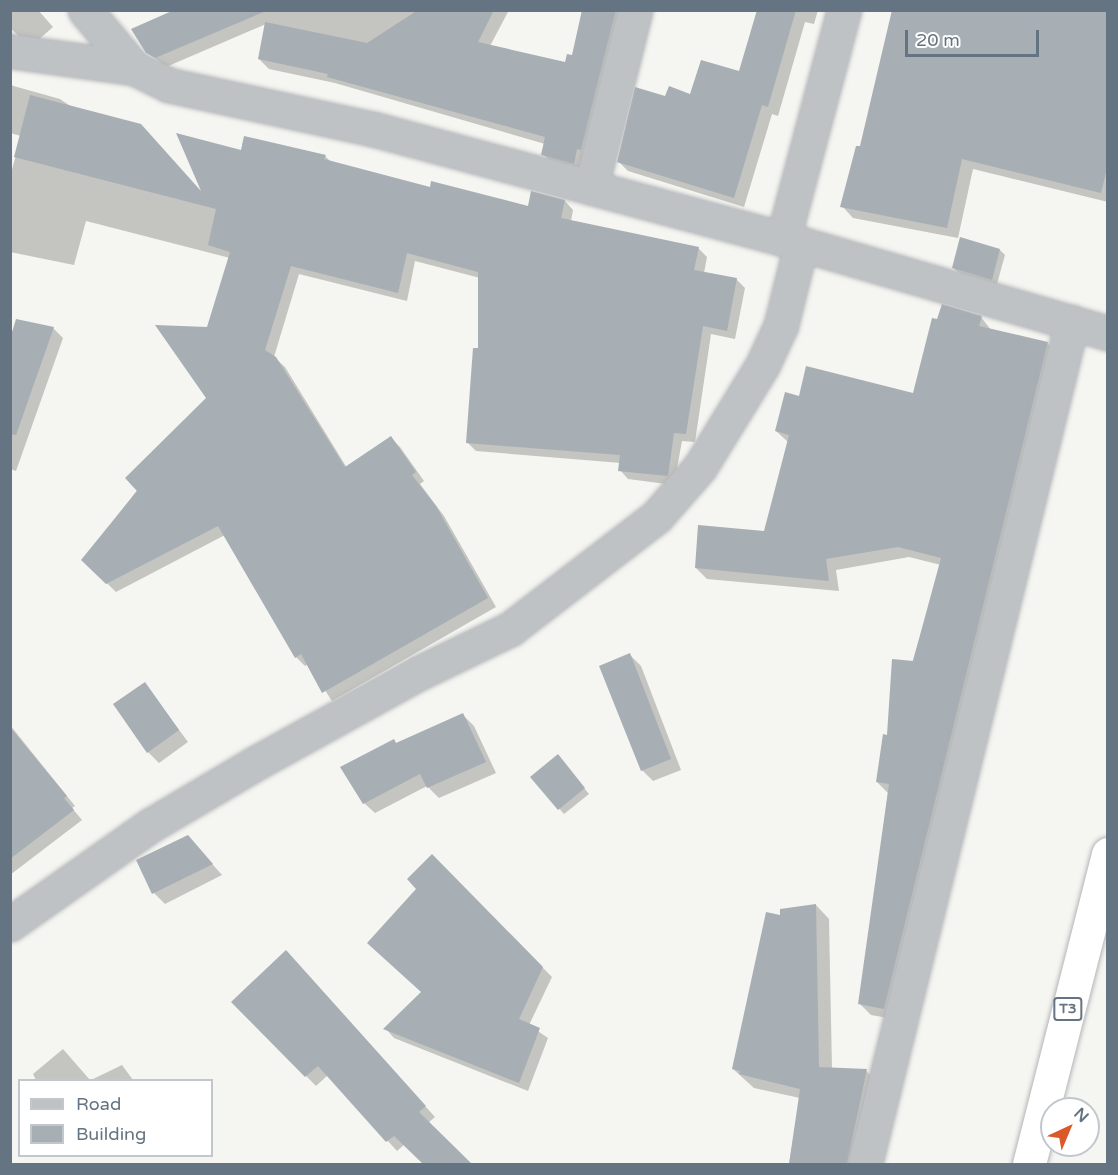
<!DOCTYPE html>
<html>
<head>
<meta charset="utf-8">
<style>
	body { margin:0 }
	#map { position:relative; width:1118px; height:1175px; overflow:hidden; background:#f5f5f1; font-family:"Varela Round",sans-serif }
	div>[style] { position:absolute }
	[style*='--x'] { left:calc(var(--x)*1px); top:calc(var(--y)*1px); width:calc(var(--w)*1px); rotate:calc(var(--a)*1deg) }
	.shadow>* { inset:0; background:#0003 }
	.building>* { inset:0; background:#a7aeb4 }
	.roads { filter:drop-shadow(0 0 2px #b3b6b9) drop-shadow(0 0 2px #b3b6b9) }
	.minor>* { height:33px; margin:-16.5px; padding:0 16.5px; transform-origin:16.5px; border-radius:16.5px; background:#bec2c5 }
	.trunk>* { height:33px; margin:-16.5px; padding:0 16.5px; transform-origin:16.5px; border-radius:16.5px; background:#fff }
	span { translate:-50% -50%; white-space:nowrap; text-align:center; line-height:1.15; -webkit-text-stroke:6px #fff; paint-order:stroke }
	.shield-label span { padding:2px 4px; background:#fff; border:2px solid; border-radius:4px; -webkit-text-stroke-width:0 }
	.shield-label { font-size:14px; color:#657482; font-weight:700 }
	.frame { position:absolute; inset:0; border:12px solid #657482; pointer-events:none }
	.legend { position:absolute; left:18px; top:1079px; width:195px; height:78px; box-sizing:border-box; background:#fff; border:2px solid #c1c7cd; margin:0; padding:8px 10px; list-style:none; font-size:18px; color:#657482 }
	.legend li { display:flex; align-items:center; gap:12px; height:30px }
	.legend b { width:30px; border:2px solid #c1c7cd }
	.north { position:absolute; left:1040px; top:1097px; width:60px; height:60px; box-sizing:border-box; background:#fff; border:2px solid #c1c7cd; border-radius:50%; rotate:44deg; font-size:16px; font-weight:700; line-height:24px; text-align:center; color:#657482 }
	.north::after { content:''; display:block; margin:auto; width:21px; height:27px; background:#dd5829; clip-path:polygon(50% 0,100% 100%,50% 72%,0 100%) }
	.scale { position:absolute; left:905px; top:30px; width:134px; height:27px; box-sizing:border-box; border:3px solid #657482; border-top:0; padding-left:8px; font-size:18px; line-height:21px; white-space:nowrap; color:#657482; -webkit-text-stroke:4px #fff; paint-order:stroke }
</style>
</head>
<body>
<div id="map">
	<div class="shadow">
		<i style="clip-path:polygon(10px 10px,38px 10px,53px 27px,37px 41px,21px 38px,10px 28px)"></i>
		<i style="clip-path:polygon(178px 10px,509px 10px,490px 46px,566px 64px,574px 57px,583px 10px,629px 10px,584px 173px,553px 164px,543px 154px,545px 144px,335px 83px,269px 69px,259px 59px,266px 24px,166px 67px,147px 52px)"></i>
		<i style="clip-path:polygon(758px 10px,818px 10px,814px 24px,805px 22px,778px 116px,772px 114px,744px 207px,628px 171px,618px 161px,666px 98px,691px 96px,740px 72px)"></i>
		<i style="clip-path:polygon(894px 10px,1108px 10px,1108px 202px,973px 169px,958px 238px,853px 218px,842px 206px,861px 148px)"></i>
		<i style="clip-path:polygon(10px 85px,60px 99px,203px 195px,243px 151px,325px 156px,332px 163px,431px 189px,529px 207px,565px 201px,573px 210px,571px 221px,698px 248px,707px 257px,704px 273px,736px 279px,745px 288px,735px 339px,711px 334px,695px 442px,682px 441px,674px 485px,628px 479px,620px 470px,621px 463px,476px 451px,467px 442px,480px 350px,480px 278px,415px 261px,407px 301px,299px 274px,274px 357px,285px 367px,347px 468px,391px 438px,400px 447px,424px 481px,420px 484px,444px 516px,496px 607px,332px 701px,308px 664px,305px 666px,296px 657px,225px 535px,116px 592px,83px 560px,208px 399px,208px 329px,230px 258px,86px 221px,74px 265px,10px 252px,10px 177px,21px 136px,10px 133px)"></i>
		<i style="clip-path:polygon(1000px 250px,1005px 255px,997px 284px,959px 273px,953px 268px)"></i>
		<i style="clip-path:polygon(981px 317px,991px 330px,1047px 343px,1058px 354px,894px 1019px,871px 1015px,860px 1004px,888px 793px,877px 782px,941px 565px,909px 557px,836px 570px,839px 591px,707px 579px,696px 568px,765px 533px,788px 442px,776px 431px,800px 397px,914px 395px)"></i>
		<i style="clip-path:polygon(53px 328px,63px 338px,16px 471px,10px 469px,10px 331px)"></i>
		<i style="clip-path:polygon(630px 655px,641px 666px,681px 770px,653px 781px,642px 770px)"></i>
		<i style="clip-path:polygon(145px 684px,188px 742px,159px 763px,148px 752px)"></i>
		<i style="clip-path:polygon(463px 715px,474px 726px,496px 773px,439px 798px,427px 786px,375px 813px,364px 803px,394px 741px,397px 744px)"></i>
		<i style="clip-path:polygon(10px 725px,75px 806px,72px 808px,82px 820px,10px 875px)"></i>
		<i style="clip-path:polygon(563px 762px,589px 794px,564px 814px,532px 777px)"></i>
		<i style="clip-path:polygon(198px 848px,222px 875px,165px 904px,154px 893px)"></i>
		<i style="clip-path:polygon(432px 856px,552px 977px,529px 1025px,548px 1038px,528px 1091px,394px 1038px,386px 1029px,423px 993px,418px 889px)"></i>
		<i style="clip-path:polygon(816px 905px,829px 919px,832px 1069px,866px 1071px,880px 1084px,862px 1164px,789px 1164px,800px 1098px,754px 1088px,733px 1069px,782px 916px)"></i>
		<i style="clip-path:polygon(295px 962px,435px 1117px,428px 1123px,470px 1164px,425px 1164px,405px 1144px,397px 1151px,328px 1075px,316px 1086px,233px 1002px)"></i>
		<i style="clip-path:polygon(63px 1049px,90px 1080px,36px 1080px,33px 1074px)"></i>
		<i style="clip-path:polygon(122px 1065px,133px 1080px,91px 1080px)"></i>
	</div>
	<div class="building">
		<i style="clip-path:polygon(174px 10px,266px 10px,266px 11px,155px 58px,146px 53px,131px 29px)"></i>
		<i style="clip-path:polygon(418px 10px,494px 10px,478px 42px,565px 62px,567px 54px,572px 55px,582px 10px,616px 10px,581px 150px,577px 149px,574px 164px,541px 155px,545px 137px,327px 77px,328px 74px,258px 59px,265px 22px,367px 43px)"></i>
		<i style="clip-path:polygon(757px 10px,796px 10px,768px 107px,762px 105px,734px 198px,617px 162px,635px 87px,665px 96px,669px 86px,690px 94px,701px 60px,739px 71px)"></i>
		<i style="clip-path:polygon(892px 10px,1107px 10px,1107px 168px,1101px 193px,962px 159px,947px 228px,840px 207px,856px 146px,860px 146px)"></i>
		<i style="clip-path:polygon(30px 95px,141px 124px,201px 191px,176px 133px,241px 150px,244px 136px,326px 155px,324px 159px,430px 187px,431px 181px,528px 206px,531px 191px,565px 200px,561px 218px,699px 247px,694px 270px,737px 278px,727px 331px,703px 326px,686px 434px,674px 433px,668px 476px,618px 471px,620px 455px,466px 443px,473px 348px,478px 348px,478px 272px,407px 253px,398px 293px,291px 266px,265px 350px,276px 357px,345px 467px,391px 436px,416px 472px,412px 475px,436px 506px,488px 598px,322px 693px,301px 654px,295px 658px,218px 526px,106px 584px,81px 560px,137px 491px,125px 478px,206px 398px,155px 325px,207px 327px,230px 252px,208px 245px,216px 209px,14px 157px)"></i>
		<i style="clip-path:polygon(960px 237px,1000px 249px,992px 280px,952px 268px)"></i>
		<i style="clip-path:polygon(942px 304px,982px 316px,979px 326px,1048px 342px,884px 1009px,858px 1004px,889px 784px,876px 782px,883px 734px,887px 735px,892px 659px,913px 661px,941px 558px,898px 547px,826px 559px,829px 581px,695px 568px,698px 525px,764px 531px,789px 435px,775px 431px,785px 392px,799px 396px,806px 366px,913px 393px,932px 318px,937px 319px)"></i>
		<i style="clip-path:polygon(16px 319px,54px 327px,16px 435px,10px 434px,10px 339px)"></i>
		<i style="clip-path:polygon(630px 653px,671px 759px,641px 771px,599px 666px)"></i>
		<i style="clip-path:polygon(145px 682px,179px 730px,147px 753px,113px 704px)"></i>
		<i style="clip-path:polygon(463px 713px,486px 762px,427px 788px,420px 774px,363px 804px,340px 767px,394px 739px,396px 743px)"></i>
		<i style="clip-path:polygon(10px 727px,67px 796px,64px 798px,74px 810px,10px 859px)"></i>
		<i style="clip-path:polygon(558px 754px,585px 788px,558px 810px,530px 777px)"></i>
		<i style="clip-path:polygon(188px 835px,213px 864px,152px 894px,136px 860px)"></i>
		<i style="clip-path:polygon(432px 854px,543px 967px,519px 1019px,540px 1028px,519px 1083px,383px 1029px,421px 992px,367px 943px,416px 889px,407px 879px)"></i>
		<i style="clip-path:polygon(816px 904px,819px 1067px,867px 1069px,847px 1164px,789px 1164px,800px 1089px,739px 1074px,740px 1071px,732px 1069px,766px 912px,780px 915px,780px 909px)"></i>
		<i style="clip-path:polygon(286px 950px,426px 1106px,419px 1112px,472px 1164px,423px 1164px,394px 1136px,386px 1142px,318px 1066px,305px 1077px,231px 1002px)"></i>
	</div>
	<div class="roads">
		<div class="minor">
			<i style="--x:85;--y:10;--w:76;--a:49.8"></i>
			<i style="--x:134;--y:68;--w:39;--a:26"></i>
			<i style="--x:169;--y:85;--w:209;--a:12.2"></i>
			<i style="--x:373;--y:129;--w:443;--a:15"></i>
			<i style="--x:801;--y:244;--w:320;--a:16.2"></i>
			<i style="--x:10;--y:51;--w:125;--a:7.8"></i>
			<i style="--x:591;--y:187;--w:182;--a:-76"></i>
			<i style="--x:783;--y:239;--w:237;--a:-75.1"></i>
			<i style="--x:10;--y:924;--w:172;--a:-35.1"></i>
			<i style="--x:151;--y:825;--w:120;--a:-30.6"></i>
			<i style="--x:254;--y:764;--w:188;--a:-28.9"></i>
			<i style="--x:419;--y:673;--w:101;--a:-25.8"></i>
			<i style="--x:510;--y:629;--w:185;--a:-37.5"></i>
			<i style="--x:657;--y:516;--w:65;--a:-48.7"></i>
			<i style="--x:700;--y:467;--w:121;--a:-58.5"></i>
			<i style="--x:763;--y:364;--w:43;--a:-65.2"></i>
			<i style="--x:781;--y:325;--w:83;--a:-76.1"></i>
			<i style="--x:865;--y:1164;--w:867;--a:-76.19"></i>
		</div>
		<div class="trunk">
			<i style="--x:1029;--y:1164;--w:320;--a:-75.7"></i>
		</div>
	</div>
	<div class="shield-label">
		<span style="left:1068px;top:1009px">T3</span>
	</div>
	<div class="frame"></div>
	<ul class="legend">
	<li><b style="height:8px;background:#bec2c5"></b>Road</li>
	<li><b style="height:16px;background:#a7aeb4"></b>Building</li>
	</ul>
	<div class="north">N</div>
	<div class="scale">20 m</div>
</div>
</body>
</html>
